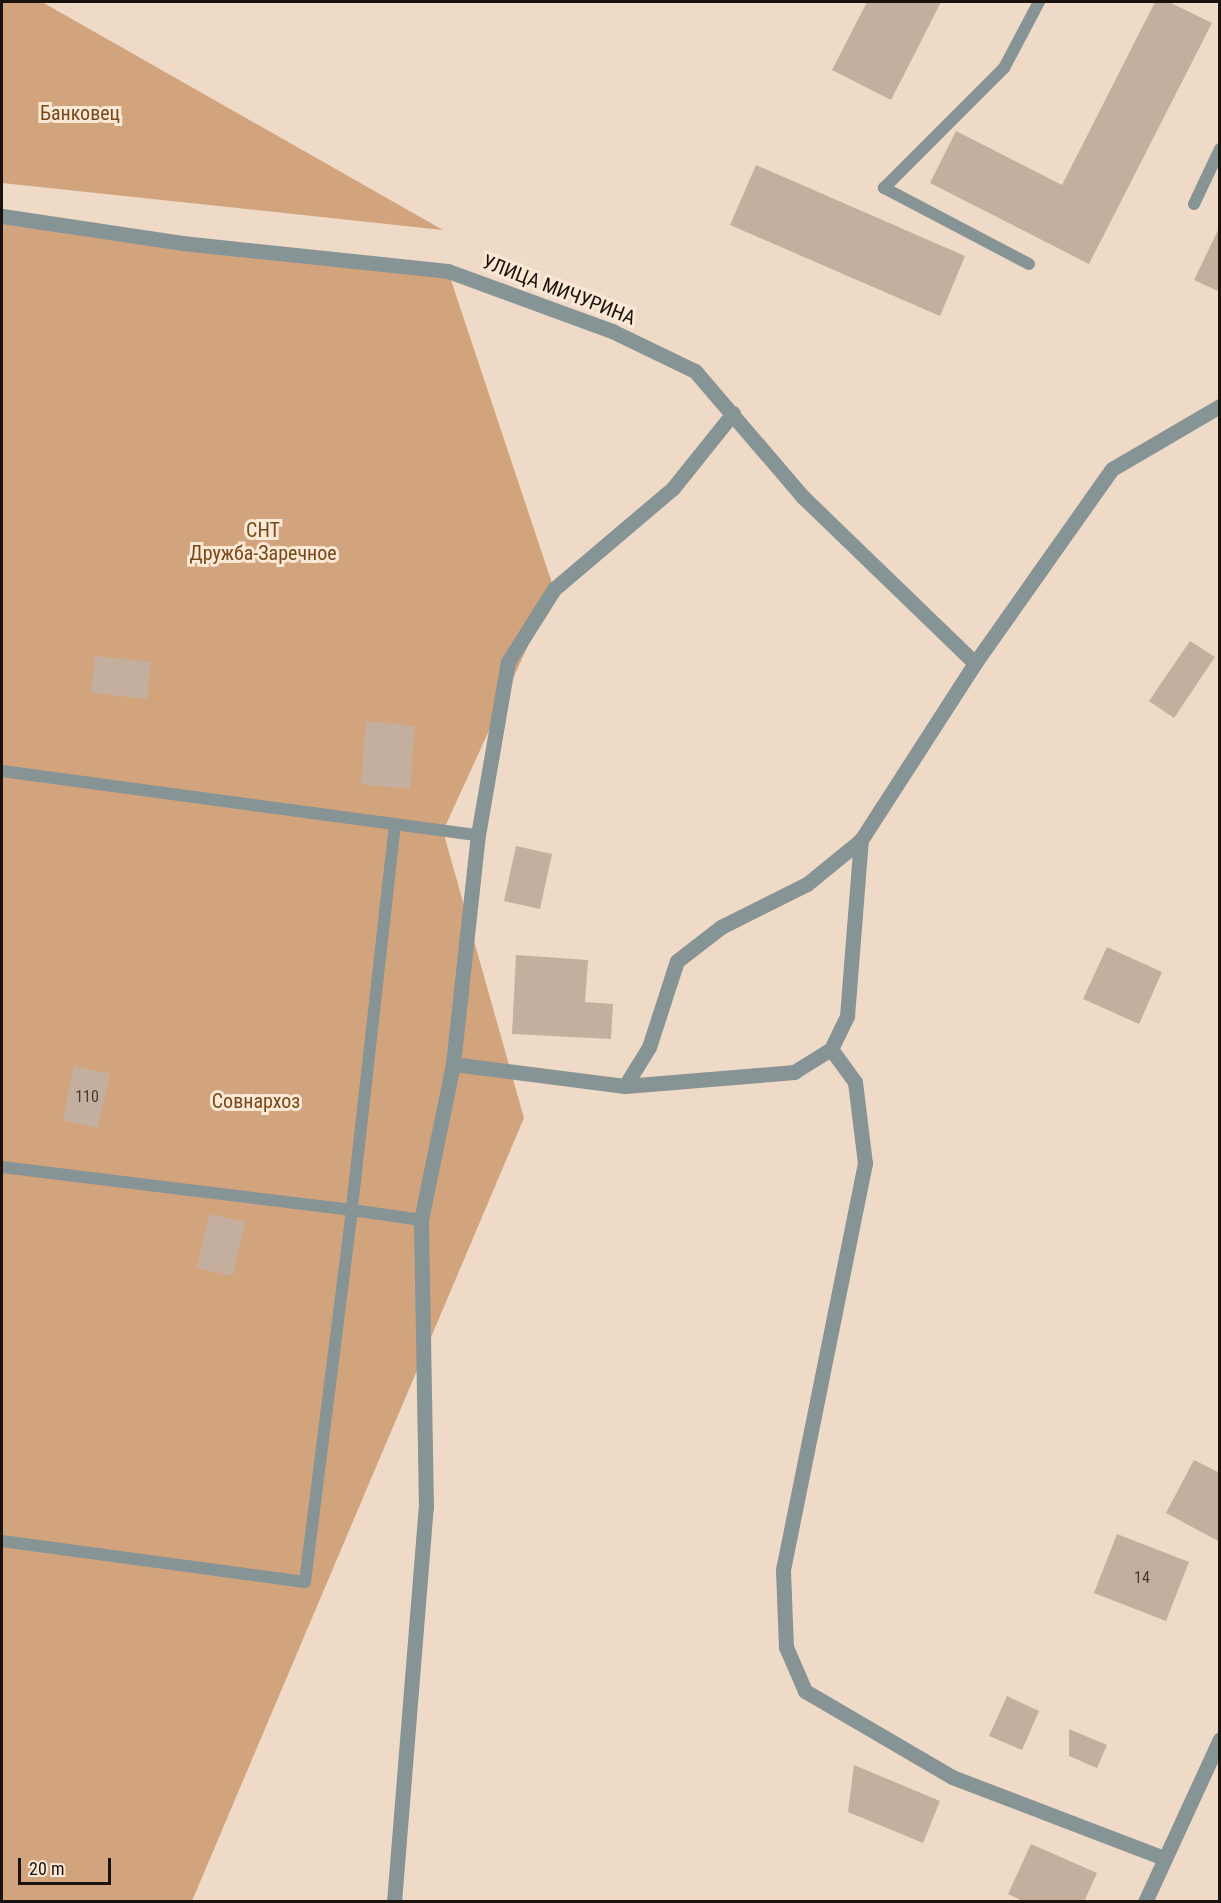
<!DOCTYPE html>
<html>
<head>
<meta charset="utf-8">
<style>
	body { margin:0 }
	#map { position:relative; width:1221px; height:1903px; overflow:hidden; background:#efdac8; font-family:"Roboto Condensed",sans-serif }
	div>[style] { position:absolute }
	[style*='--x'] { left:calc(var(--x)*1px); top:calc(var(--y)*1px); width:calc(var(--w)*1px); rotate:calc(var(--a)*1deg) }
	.green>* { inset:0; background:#d2a47d }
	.building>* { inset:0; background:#c4af9e }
	.service>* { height:12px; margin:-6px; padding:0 6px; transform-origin:6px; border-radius:6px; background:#879495 }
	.minor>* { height:15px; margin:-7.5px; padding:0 7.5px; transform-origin:7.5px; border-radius:7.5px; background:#879495 }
	.tertiary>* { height:15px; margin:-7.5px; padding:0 7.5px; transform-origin:7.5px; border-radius:7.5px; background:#879495 }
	span { translate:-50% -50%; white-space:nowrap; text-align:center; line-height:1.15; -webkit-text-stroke:6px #fde7d5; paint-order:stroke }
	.number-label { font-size:16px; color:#443a31 }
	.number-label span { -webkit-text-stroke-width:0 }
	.park-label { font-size:20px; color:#76491a }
	.street-label { font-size:20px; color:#1a130d }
	.frame { position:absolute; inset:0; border:3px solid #1a130d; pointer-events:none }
	.scale { position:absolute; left:18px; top:1858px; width:93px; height:27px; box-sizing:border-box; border:3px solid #1a130d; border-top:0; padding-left:8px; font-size:18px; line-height:21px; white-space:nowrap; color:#1a130d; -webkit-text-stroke:4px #fde7d5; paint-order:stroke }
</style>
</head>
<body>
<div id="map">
	<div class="green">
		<i style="clip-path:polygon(2px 2px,42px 2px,443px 230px,2px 183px)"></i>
		<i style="clip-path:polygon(2px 224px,448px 271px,554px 589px,443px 831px,524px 1118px,192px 1901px,2px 1902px)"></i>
	</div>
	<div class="building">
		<i style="clip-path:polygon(867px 2px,941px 2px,891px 100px,832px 70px)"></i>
		<i style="clip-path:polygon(1155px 2px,1169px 2px,1212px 23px,1089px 264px,930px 183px,956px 131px,1062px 185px)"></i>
		<i style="clip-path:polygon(756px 165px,965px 256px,940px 316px,730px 225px)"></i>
		<i style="clip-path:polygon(1220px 226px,1220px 292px,1194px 280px)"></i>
		<i style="clip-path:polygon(1190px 641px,1215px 657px,1174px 718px,1149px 701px)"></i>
		<i style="clip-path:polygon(95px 656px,151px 662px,147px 699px,91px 693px)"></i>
		<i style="clip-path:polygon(366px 721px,415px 726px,410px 789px,361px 784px)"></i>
		<i style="clip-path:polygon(516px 846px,552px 854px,540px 909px,504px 901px)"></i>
		<i style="clip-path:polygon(1107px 947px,1162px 972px,1139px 1024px,1083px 999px)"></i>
		<i style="clip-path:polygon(516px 955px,588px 960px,585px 1002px,613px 1004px,611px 1039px,512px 1034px)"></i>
		<i style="clip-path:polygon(74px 1066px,110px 1074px,98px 1128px,63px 1120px)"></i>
		<i style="clip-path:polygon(209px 1214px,245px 1222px,233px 1276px,197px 1268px)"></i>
		<i style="clip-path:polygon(1194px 1460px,1220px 1473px,1220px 1542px,1166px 1513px)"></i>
		<i style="clip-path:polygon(1117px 1534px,1189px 1562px,1166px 1621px,1094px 1593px)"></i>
		<i style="clip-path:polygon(1007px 1696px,1039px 1711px,1022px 1750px,989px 1736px)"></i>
		<i style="clip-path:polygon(1069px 1729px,1107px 1745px,1097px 1768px,1069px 1756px)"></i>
		<i style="clip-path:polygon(854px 1765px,940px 1801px,923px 1843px,848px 1812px)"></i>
		<i style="clip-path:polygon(1031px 1844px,1097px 1873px,1084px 1902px,1025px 1902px,1008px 1894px)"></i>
	</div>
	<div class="service">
		<i style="--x:1194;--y:204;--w:61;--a:-64.7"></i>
		<i style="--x:1029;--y:264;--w:164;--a:-152.3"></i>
		<i style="--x:884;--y:188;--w:170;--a:-45"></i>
		<i style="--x:1004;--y:68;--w:75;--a:-62.1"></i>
		<i style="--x:2;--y:771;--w:480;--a:7.7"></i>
		<i style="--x:395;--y:824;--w:388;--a:96.4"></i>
		<i style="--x:352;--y:1210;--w:70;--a:8.2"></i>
		<i style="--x:2;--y:1167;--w:353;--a:7"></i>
		<i style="--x:352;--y:1210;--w:375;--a:97.2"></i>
		<i style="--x:305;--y:1582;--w:306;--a:-172.3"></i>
	</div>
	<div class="minor">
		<i style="--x:2;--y:216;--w:182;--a:8.5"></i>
		<i style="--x:182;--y:243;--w:267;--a:6"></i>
		<i style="--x:448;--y:271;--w:175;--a:20.1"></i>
		<i style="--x:612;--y:331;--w:92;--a:25.7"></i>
		<i style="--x:695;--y:371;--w:166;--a:49.4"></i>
		<i style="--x:803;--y:497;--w:239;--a:44"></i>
		<i style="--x:831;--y:1049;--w:41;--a:54"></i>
		<i style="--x:855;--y:1082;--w:82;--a:83"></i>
		<i style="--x:865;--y:1163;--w:415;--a:101.4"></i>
		<i style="--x:783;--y:1570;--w:77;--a:87.8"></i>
		<i style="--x:786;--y:1647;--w:48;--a:66.6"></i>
		<i style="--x:805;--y:1691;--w:170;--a:30.3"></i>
		<i style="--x:952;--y:1777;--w:224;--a:20.9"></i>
		<i style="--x:453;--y:1064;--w:230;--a:-83.8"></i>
		<i style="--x:478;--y:835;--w:176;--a:-80.2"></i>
		<i style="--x:508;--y:662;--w:86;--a:-57.8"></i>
		<i style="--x:554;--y:589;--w:156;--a:-40.3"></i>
		<i style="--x:673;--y:488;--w:96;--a:-51.3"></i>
		<i style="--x:625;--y:1086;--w:46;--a:-58.4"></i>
		<i style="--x:649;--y:1047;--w:90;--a:-72"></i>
		<i style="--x:677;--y:961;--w:56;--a:-37.7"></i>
		<i style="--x:721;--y:927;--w:96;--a:-26.6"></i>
		<i style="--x:807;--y:884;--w:70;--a:-39.2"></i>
		<i style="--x:394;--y:1902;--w:395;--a:-85.4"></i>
		<i style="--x:426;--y:1508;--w:288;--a:-91"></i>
		<i style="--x:421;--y:1220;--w:159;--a:-78.4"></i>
		<i style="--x:453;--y:1064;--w:173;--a:7.3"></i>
		<i style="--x:625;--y:1086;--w:170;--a:-4.7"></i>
		<i style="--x:794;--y:1072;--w:44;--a:-31.9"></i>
		<i style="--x:831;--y:1049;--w:37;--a:-64"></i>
		<i style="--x:847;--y:1016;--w:177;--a:-85.5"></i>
		<i style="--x:861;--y:840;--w:211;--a:-57.2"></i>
		<i style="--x:975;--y:663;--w:237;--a:-54.8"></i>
		<i style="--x:1112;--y:469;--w:125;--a:-30.3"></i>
	</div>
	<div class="tertiary">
		<i style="--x:1145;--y:1902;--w:179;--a:-65.3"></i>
	</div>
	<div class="number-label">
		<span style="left:87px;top:1097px">110</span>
		<span style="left:1142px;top:1578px">14</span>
	</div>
	<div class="park-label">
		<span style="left:80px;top:113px">Банковец</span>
		<span style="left:263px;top:542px">СНТ<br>Дружба-Заречное</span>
		<span style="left:256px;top:1101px">Совнархоз</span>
	</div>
	<div class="street-label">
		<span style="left:559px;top:290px;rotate:21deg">УЛИЦА МИЧУРИНА</span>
	</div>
	<div class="frame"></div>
	<div class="scale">20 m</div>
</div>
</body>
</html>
